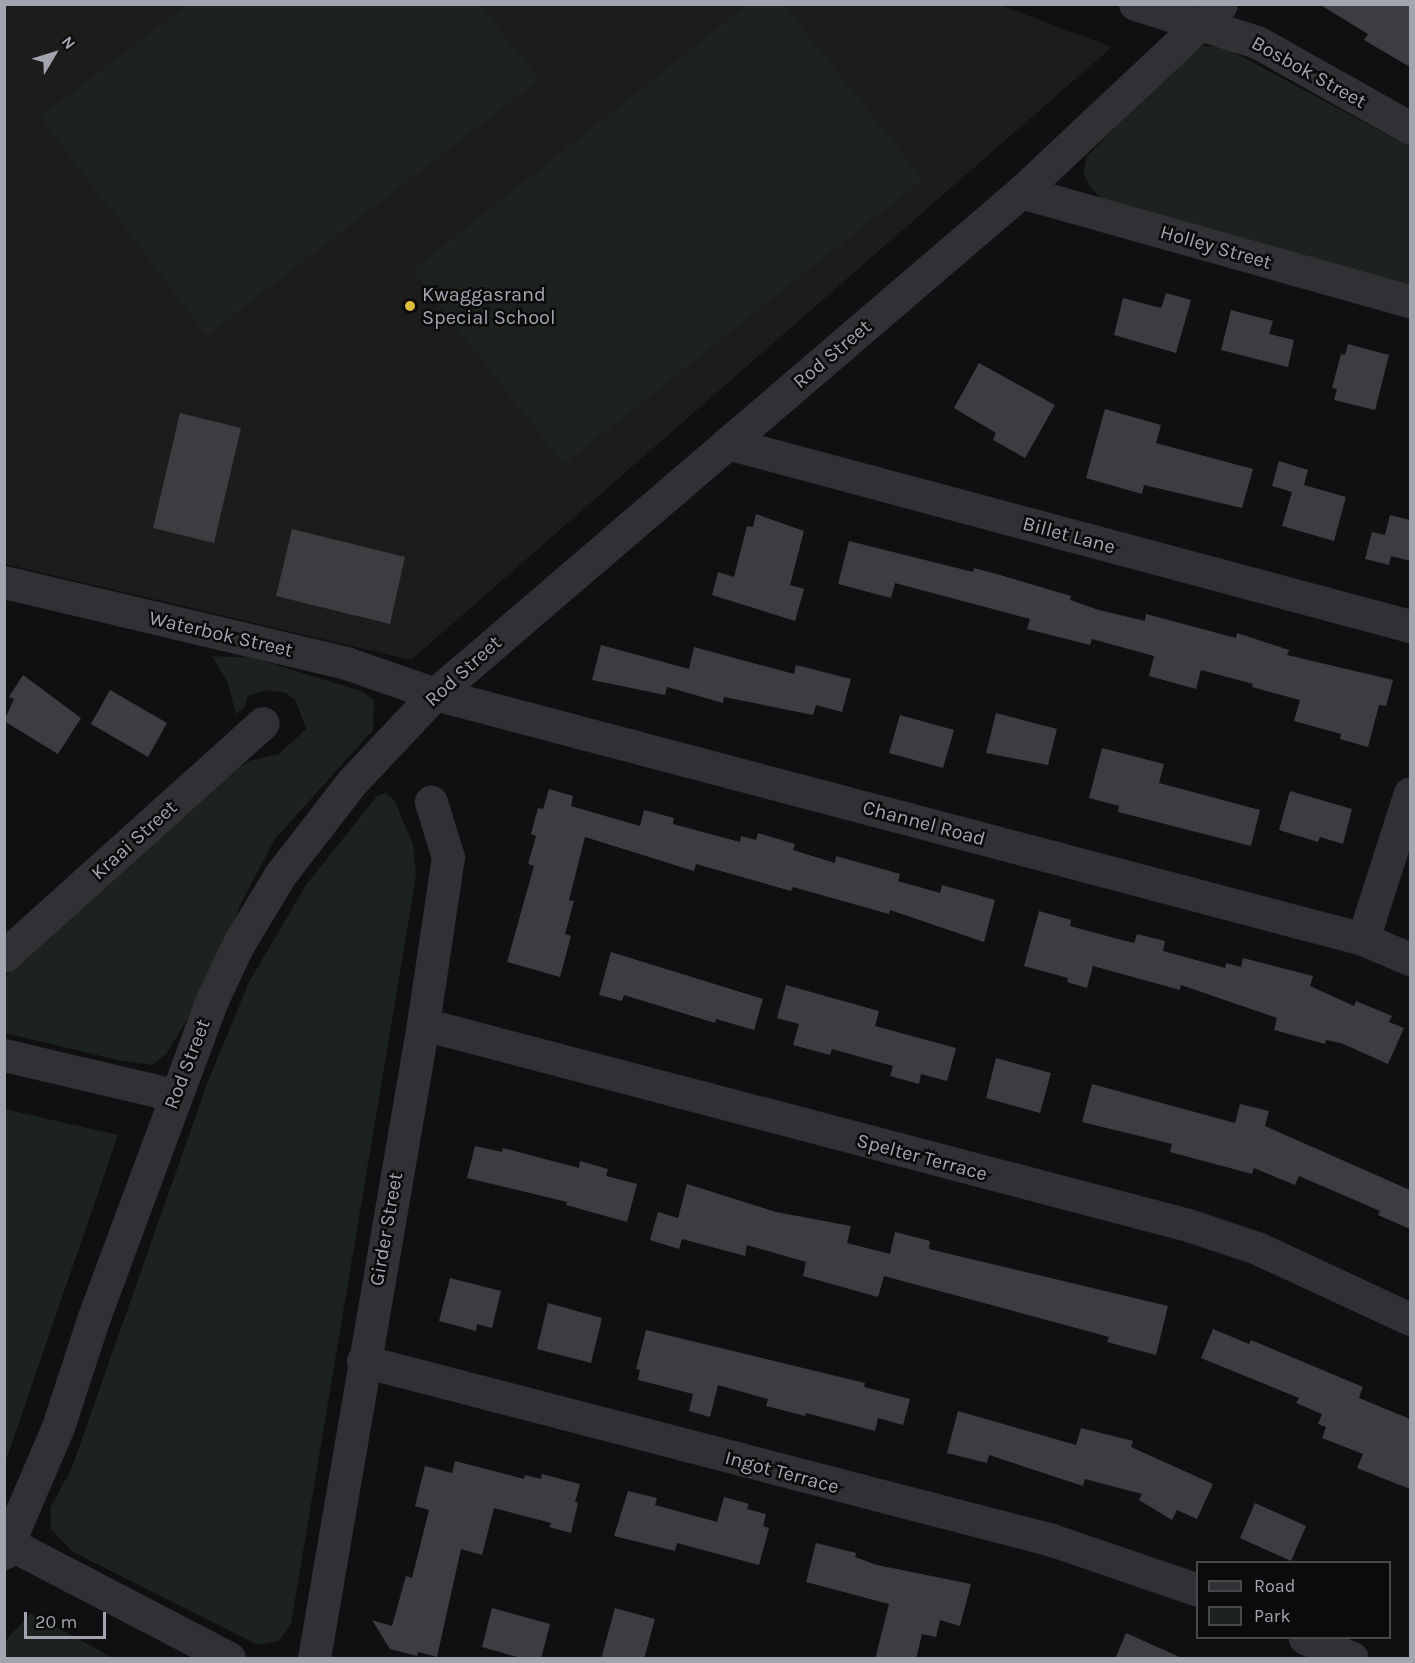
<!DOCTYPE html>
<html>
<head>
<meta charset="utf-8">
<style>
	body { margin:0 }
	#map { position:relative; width:1415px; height:1663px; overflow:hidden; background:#100f11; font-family:Karla,sans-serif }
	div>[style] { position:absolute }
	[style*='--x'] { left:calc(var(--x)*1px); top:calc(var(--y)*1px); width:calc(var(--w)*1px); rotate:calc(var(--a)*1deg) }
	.built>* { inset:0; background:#1c1c1d }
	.green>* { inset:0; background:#1c231e }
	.building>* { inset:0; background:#3c3d40 }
	.minor>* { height:33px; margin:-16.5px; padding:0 16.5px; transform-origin:16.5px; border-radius:16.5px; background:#313135 }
	.dots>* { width:16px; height:16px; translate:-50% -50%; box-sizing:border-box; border:3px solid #0b0b0b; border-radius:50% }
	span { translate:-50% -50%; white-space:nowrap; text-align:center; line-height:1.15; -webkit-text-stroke:5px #0b0b0b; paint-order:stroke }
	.street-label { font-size:20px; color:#a2a5b0 }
	.poi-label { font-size:20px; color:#a2a5b0 }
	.left { translate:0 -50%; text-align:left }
	.frame { position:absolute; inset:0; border:6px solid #a2a5b0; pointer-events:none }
	.legend { position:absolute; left:1196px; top:1561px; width:195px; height:78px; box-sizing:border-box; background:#0b0b0b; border:2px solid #47494d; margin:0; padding:8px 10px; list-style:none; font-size:18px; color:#a2a5b0 }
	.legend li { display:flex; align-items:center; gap:12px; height:30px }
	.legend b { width:30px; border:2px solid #47494d }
	.north { position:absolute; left:24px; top:24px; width:60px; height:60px; -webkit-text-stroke:4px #0b0b0b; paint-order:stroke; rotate:52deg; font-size:16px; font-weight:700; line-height:24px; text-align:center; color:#a2a5b0 }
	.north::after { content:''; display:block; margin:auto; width:21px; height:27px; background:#a2a5b0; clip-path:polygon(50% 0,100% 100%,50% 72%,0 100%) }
	.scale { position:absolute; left:24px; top:1612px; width:82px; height:27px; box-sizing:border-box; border:3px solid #a2a5b0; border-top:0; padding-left:8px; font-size:18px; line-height:21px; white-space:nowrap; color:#a2a5b0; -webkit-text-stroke:4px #0b0b0b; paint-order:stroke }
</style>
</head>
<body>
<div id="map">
	<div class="built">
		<i style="clip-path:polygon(997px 4px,1112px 47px,411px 660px,5px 564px,5px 5px)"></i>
	</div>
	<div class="green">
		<i style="clip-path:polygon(187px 5px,481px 5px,539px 80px,207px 335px,40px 117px)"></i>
		<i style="clip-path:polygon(747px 5px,784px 5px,923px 179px,564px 464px,412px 271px)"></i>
		<i style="clip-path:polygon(1203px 46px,1224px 47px,1410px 147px,1410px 292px,1113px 210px,1090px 187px,1083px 172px,1087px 156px,1184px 59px)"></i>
		<i style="clip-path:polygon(212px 656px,253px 658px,361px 691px,374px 700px,373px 730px,275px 839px,240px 905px,223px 959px,167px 1053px,152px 1065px,122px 1061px,5px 1033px,5px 977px,233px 772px,249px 761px,279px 754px,306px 729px,296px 701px,286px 693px,267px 690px,248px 696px,244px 708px,236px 714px,227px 681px)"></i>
		<i style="clip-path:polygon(386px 793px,394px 800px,413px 844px,416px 876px,291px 1624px,279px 1641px,258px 1645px,73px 1552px,51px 1529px,50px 1508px,71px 1470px,207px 1084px,249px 982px,306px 885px,377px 796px)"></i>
		<i style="clip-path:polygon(5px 1109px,118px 1135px,5px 1463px,4px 1109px)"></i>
		<i style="clip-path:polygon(31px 1613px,113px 1658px,5px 1658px,5px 1641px)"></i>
	</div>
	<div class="building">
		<i style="clip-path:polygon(1319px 4px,1410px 4px,1410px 67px,1364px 40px,1368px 34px)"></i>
		<i style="clip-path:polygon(1166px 293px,1191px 300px,1176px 353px,1114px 335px,1123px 298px,1161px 308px)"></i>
		<i style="clip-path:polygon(1231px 310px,1273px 321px,1269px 334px,1294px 340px,1288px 367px,1221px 350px)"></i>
		<i style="clip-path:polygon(1348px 344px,1389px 355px,1375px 410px,1334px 400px,1337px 389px,1332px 388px,1341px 354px,1345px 355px)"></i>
		<i style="clip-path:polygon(979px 363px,1055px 405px,1025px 458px,993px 440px,996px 433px,954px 408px)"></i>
		<i style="clip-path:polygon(1105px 409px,1161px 425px,1156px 443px,1253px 469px,1242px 508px,1144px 485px,1142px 494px,1086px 478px)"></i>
		<i style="clip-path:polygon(180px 413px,241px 428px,214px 543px,153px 528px)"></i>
		<i style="clip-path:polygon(1279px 461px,1308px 470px,1304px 485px,1346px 497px,1334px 541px,1282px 526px,1292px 492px,1272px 486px)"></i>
		<i style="clip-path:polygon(756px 514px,804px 531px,790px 585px,804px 589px,795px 621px,712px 595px,718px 572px,734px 577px,747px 526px,753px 527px)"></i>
		<i style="clip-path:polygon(1390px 515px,1410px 520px,1410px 561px,1391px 556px,1389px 565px,1365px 559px,1372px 532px,1385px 535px)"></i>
		<i style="clip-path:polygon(292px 529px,405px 557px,390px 624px,276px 596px)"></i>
		<i style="clip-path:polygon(849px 541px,973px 572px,974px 568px,1000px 575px,1071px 596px,1070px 600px,1099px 610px,1145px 621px,1146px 614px,1236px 638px,1237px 633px,1289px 650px,1287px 655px,1393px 680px,1386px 706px,1379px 705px,1368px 747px,1340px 739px,1341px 734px,1294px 721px,1300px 700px,1252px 687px,1253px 684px,1201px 670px,1196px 689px,1149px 676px,1154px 656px,1092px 639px,1090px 645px,1027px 629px,1030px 619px,895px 583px,891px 598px,838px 584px)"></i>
		<i style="clip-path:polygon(601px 645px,689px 669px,694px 647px,794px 674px,796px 665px,851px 679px,842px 712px,816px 705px,813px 715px,724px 697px,723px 703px,667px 687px,665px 695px,592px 680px)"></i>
		<i style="clip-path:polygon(23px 675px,81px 718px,58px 754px,4px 721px,14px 699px,9px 697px)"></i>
		<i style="clip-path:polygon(110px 690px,167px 723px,148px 757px,91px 724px)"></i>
		<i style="clip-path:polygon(996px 713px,1057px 729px,1048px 765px,986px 753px)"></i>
		<i style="clip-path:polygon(900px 715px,954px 730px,943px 768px,889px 753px)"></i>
		<i style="clip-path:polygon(1102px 748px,1164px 764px,1159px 783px,1260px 810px,1251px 846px,1118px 812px,1119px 806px,1089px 798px)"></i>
		<i style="clip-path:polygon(549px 789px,573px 796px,571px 806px,640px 826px,644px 810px,674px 818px,673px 824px,740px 842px,741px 836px,756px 840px,758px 833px,795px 844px,793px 850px,835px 863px,836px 856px,900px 874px,898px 881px,940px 893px,942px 885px,995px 900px,984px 942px,890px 910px,889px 914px,793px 887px,791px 891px,696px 864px,694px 871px,585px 837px,569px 900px,574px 901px,565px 934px,571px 936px,560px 977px,507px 962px,534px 866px,528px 864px,536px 836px,531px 834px,538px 808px,543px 809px)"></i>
		<i style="clip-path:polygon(1290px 791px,1352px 809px,1343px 844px,1320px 837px,1318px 842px,1279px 830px)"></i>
		<i style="clip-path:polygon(1039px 911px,1071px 920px,1070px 926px,1118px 939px,1134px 943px,1137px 934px,1165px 941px,1163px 951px,1225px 968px,1226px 963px,1241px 967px,1243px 958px,1313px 976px,1310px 986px,1354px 1006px,1356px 1001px,1392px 1016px,1389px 1022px,1404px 1028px,1388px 1064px,1341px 1043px,1326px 1040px,1325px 1044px,1274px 1030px,1277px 1018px,1181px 985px,1180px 990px,1093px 966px,1087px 988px,1067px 982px,1068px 978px,1024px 966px)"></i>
		<i style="clip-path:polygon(611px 952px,763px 999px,754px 1030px,716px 1019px,715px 1023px,624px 995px,622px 1001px,599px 995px)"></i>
		<i style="clip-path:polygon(786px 985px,879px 1011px,875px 1026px,956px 1048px,947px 1081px,921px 1074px,919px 1084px,890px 1076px,893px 1066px,832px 1049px,830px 1055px,793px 1045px,799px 1024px,777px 1018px)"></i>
		<i style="clip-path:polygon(996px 1058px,1051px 1073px,1040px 1113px,986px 1098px)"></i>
		<i style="clip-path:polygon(1092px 1084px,1235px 1123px,1240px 1104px,1269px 1111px,1265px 1126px,1410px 1190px,1410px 1229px,1378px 1215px,1380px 1211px,1299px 1176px,1295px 1185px,1254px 1168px,1252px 1174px,1170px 1152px,1172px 1144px,1082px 1122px)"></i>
		<i style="clip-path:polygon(475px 1146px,502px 1152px,503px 1148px,579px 1168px,580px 1161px,608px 1169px,606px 1176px,637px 1184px,627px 1222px,566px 1205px,567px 1202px,467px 1178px)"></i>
		<i style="clip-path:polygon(687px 1184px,776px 1212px,851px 1226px,847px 1243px,890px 1254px,895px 1232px,930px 1241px,929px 1249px,1168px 1306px,1156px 1355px,1107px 1342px,1109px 1337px,1080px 1329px,884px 1276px,878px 1297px,803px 1276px,806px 1262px,747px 1245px,745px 1256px,682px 1239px,679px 1249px,650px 1240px,658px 1212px,678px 1218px)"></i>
		<i style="clip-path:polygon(450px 1278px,501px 1291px,492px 1328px,477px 1324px,476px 1331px,439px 1321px)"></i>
		<i style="clip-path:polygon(548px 1303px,602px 1318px,591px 1363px,537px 1349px)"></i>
		<i style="clip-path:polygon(1213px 1329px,1249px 1344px,1251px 1340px,1363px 1387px,1359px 1398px,1410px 1419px,1410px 1489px,1357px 1468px,1363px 1454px,1322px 1438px,1326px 1427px,1318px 1424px,1322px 1414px,1296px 1403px,1299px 1398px,1201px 1358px)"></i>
		<i style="clip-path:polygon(646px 1330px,865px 1383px,864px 1387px,910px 1399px,903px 1425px,878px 1418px,875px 1431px,806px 1413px,805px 1416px,766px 1406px,768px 1399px,718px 1385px,710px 1417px,689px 1411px,693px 1394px,638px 1380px,640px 1370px,636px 1369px)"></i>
		<i style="clip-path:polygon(958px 1411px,1076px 1445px,1081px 1428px,1133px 1441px,1131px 1447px,1213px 1484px,1197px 1519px,1177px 1510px,1172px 1520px,1139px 1500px,1142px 1494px,1085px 1479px,1083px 1486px,989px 1455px,987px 1463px,947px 1453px)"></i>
		<i style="clip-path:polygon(455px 1461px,524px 1479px,525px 1475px,541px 1479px,542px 1474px,580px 1484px,575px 1502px,578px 1503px,571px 1533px,549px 1527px,551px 1523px,494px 1508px,482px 1555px,461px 1549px,437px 1657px,418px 1652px,417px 1656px,390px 1649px,372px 1620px,392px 1626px,406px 1576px,412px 1578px,429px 1510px,415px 1506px,425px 1466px,452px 1473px)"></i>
		<i style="clip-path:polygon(628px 1491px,657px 1498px,655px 1505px,717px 1522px,724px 1497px,749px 1504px,747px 1509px,766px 1514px,763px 1526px,769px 1528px,759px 1565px,677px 1543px,675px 1551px,614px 1536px)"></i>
		<i style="clip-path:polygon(1255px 1503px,1306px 1526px,1291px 1561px,1240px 1538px)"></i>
		<i style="clip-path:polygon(816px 1543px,856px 1553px,855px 1557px,877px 1565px,971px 1584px,960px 1626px,940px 1620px,936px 1637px,922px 1634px,916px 1659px,875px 1659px,889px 1604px,806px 1582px)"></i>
		<i style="clip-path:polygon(492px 1608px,550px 1624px,541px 1659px,524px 1659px,482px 1647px)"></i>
		<i style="clip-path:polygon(615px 1608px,655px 1619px,644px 1659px,601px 1659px)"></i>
		<i style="clip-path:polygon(1126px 1633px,1184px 1659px,1115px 1659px)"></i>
	</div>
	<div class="minor">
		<i style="--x:1135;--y:4;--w:128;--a:17.3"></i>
		<i style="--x:1257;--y:42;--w:176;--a:29.3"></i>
		<i style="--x:1021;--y:192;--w:404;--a:15.7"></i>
		<i style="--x:727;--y:443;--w:707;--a:15"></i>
		<i style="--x:4;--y:582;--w:351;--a:13.3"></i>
		<i style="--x:346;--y:663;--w:94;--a:19.2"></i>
		<i style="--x:435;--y:694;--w:960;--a:14.79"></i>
		<i style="--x:1363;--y:939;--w:51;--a:23.1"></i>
		<i style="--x:1363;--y:939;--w:153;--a:-72.2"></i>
		<i style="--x:4;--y:956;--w:348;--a:-42"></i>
		<i style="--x:423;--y:1024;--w:791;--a:14.72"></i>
		<i style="--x:1188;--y:1225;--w:73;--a:18.4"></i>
		<i style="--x:1257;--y:1248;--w:169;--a:24.9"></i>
		<i style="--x:4;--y:1055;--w:176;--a:13.2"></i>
		<i style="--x:363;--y:1361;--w:712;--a:14.56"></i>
		<i style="--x:1052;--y:1540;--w:154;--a:18.9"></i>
		<i style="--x:10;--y:1544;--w:247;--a:27.5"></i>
		<i style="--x:4;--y:1553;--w:137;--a:-66.8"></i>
		<i style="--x:58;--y:1427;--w:116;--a:-71.9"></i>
		<i style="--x:94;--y:1317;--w:338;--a:-69.6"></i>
		<i style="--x:212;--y:1000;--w:63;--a:-64.7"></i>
		<i style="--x:239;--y:943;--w:79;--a:-58.9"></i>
		<i style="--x:280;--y:875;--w:116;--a:-52.3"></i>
		<i style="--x:351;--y:783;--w:122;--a:-46.7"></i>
		<i style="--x:435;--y:694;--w:772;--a:-40.59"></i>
		<i style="--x:1021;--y:192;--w:274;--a:-43.2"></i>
		<i style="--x:1305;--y:1638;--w:51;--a:23.1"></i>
		<i style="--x:314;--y:1658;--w:643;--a:-80.24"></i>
		<i style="--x:423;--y:1024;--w:169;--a:-81.5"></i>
		<i style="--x:448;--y:857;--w:58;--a:-107.2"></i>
	</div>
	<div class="dots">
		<i style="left:410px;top:306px;background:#ddbb3b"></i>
	</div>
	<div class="street-label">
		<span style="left:1309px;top:72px;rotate:29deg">Bosbok Street</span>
		<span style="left:1216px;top:247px;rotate:16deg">Holley Street</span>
		<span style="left:832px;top:354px;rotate:-40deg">Rod Street</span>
		<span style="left:1069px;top:535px;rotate:15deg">Billet Lane</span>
		<span style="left:221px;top:634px;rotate:13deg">Waterbok Street</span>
		<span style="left:463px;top:671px;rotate:-42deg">Rod Street</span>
		<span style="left:924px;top:823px;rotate:15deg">Channel Road</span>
		<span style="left:134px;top:840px;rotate:-42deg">Kraai Street</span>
		<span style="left:187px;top:1064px;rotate:-69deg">Rod Street</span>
		<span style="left:922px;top:1157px;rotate:15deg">Spelter Terrace</span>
		<span style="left:386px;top:1229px;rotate:-80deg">Girder Street</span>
		<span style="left:782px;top:1472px;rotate:15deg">Ingot Terrace</span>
	</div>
	<div class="poi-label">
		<span class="left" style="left:422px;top:306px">Kwaggasrand<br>Special School</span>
	</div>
	<div class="frame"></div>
	<ul class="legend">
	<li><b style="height:8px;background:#313135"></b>Road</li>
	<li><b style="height:16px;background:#1c231e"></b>Park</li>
	</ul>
	<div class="north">N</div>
	<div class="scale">20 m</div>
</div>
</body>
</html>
